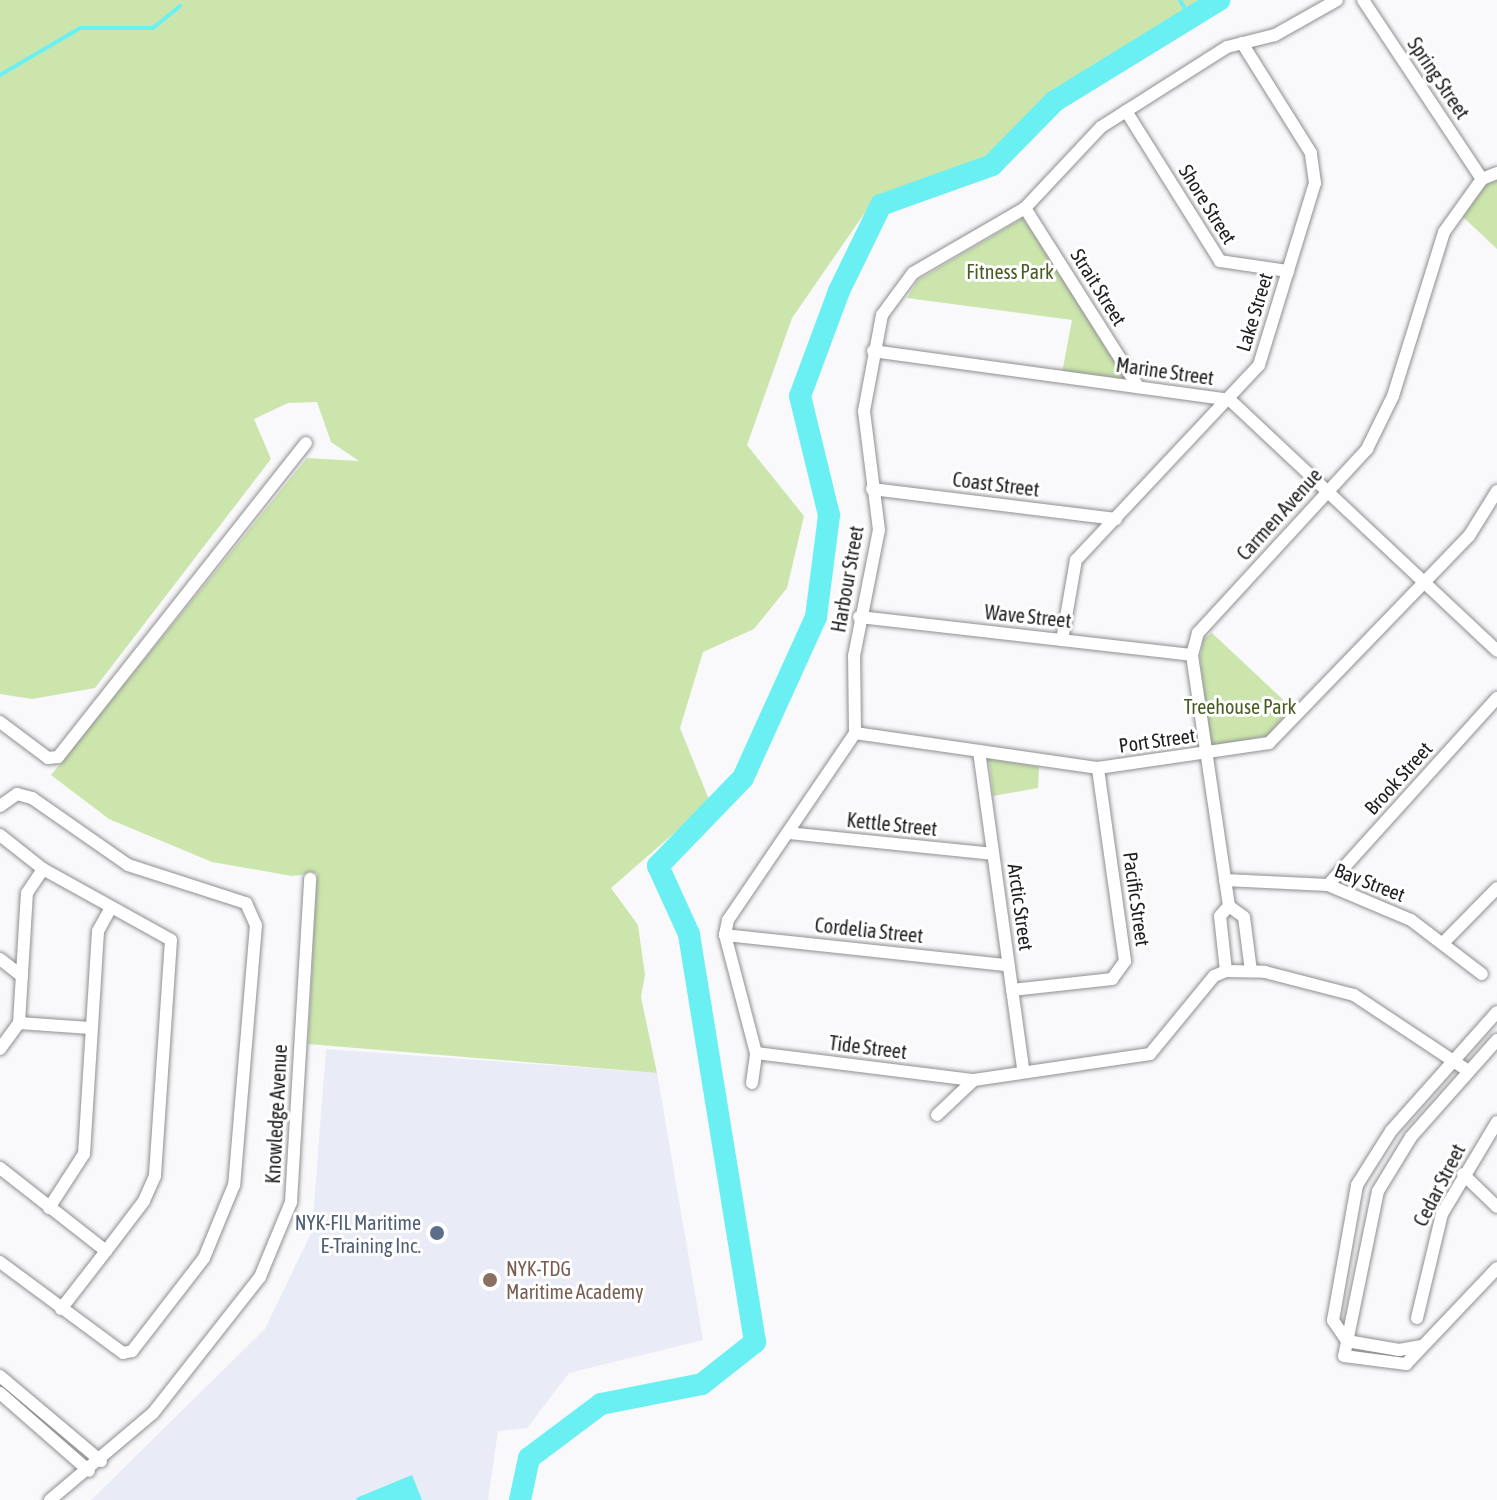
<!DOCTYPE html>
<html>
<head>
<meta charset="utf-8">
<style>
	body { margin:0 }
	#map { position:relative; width:1497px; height:1500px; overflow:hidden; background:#f9f9fc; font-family:"Asap Condensed",sans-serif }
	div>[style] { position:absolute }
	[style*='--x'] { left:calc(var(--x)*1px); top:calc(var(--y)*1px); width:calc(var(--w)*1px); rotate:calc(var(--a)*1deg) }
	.built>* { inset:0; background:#e9ecf6 }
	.green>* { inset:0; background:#cce5ac }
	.water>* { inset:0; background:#6af0f3 }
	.stream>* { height:4px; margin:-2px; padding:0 2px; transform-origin:2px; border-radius:2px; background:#6af0f3 }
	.river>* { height:22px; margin:-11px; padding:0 11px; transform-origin:11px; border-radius:11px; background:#6af0f3 }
	.roads { filter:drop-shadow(0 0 2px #8f8f92) drop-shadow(0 0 2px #8f8f92) }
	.minor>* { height:12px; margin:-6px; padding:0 6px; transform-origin:6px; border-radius:6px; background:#fff }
	.dots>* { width:22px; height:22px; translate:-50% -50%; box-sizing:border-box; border:4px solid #fff; border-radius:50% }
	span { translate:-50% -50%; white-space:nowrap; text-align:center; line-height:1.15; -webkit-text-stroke:6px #fff; paint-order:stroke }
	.street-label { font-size:20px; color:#1d1e1f }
	.park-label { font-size:20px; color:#475d23 }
	.service-label { font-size:20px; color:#4e5e75 }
	.right { translate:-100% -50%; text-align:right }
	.education-label { font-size:20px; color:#785e54 }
	.left { translate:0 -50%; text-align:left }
</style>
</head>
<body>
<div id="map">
	<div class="built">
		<i style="clip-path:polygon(326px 1049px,657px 1073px,703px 1340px,569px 1373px,527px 1428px,498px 1431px,488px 1500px,91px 1500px,265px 1329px,312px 1231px)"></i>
	</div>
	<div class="green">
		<i style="clip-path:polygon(0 0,1220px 0,1116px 58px,1055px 101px,992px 165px,928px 183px,866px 211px,792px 318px,747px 445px,804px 516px,787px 588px,754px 629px,703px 652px,680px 728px,710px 802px,611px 888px,638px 925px,645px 975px,641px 997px,657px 1073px,308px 1044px,317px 873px,292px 876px,212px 862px,109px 819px,51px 775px,307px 458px,359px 461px,331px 442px,317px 402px,288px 403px,254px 419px,271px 459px,95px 688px,32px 699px,0 694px)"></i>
		<i style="clip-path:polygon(1497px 180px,1497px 249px,1462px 216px,1484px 185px)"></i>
		<i style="clip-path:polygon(1023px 218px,1132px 383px,1062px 373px,1072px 320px,907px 298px,918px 280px)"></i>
		<i style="clip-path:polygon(1212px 633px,1292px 708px,1267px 736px,1210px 747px,1200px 658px,1203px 639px)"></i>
		<i style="clip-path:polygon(989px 759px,1039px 767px,1038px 788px,993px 796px)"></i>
	</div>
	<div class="water">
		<i style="clip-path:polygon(412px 1475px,422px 1500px,357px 1500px,356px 1498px)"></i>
	</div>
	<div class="stream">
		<i style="--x:1180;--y:0;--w:18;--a:61"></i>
		<i style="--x:0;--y:75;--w:93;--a:-30.4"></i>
		<i style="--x:80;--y:28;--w:73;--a:0"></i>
		<i style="--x:153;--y:28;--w:35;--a:-39"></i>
	</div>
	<div class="river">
		<i style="--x:520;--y:1500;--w:43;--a:-77.9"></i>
		<i style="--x:529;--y:1458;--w:90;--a:-36.9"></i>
		<i style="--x:601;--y:1404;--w:103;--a:-11.2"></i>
		<i style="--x:702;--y:1384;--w:68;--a:-38.4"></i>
		<i style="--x:755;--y:1342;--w:413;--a:-99.2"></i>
		<i style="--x:689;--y:934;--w:75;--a:-114.5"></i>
		<i style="--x:658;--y:866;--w:122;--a:-46"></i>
		<i style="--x:743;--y:778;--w:177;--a:-65.6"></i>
		<i style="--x:816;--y:617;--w:103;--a:-82.7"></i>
		<i style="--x:829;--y:515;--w:122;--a:-103.7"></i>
		<i style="--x:800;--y:396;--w:112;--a:-69.6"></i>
		<i style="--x:839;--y:291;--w:96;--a:-64"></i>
		<i style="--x:881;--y:205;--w:118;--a:-19.8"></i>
		<i style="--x:992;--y:165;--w:90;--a:-45.5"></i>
		<i style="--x:1055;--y:101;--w:193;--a:-31.6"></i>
	</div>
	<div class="roads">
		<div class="minor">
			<i style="--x:1363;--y:0;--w:215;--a:56.4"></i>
			<i style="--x:1126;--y:111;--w:177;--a:57.9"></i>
			<i style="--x:1220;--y:261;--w:69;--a:8.4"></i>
			<i style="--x:1025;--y:208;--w:212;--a:57.7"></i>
			<i style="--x:873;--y:351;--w:360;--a:7.8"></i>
			<i style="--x:1230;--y:400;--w:366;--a:43.2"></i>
			<i style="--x:872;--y:489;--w:246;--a:7"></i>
			<i style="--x:859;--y:617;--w:335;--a:6.5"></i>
			<i style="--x:1062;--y:640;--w:81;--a:-80.1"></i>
			<i style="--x:1076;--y:560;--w:267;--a:-46.8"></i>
			<i style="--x:1259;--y:365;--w:190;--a:-72.9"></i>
			<i style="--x:1315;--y:183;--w:30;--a:-98"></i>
			<i style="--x:1311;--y:153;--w:130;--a:-122.1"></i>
			<i style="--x:0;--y:722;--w:60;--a:36.9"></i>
			<i style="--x:48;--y:758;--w:10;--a:-6"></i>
			<i style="--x:58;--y:757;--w:400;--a:-51.7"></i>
			<i style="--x:855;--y:733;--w:246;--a:8.2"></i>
			<i style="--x:1098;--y:768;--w:173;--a:-8.3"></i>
			<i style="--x:1269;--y:743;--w:288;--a:-46"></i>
			<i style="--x:1469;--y:536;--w:53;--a:-58.1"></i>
			<i style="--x:979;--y:751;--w:322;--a:82.1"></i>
			<i style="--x:0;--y:806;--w:21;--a:-35"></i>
			<i style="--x:17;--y:794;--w:16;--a:15"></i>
			<i style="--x:32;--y:798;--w:117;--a:34.9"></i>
			<i style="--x:128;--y:865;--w:124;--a:17.9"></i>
			<i style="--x:246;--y:903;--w:24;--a:66"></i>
			<i style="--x:256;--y:925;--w:261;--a:94.8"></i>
			<i style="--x:234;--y:1185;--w:79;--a:112.3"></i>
			<i style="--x:204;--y:1258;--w:118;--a:127.7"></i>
			<i style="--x:132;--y:1351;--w:9;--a:167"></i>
			<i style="--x:123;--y:1353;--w:153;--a:-143.5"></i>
			<i style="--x:788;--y:833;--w:206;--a:5.8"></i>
			<i style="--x:0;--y:835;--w:55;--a:38.3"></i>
			<i style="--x:43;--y:869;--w:146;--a:29"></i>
			<i style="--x:171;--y:940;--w:237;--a:93.9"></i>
			<i style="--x:155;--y:1176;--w:27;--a:114"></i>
			<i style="--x:144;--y:1201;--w:63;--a:127.2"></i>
			<i style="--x:106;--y:1251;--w:135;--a:-141.9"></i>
			<i style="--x:1225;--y:880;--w:103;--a:2.8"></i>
			<i style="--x:1328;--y:885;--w:90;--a:22.9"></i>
			<i style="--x:1411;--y:920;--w:89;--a:37.3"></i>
			<i style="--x:1328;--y:885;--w:252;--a:-47.9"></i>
			<i style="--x:725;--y:935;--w:285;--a:6.1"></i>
			<i style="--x:1445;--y:941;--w:74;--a:-45.5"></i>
			<i style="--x:0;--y:959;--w:28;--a:38"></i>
			<i style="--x:1226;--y:971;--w:55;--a:-96.2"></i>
			<i style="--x:1220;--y:916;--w:13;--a:-48"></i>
			<i style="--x:1251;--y:971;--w:54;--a:-97.4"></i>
			<i style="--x:1244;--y:917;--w:19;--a:-144"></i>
			<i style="--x:1229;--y:906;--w:254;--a:-98.4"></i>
			<i style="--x:1192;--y:655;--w:23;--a:-75"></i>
			<i style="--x:1198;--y:633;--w:250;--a:-47.4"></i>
			<i style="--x:1367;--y:449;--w:59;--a:-63.9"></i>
			<i style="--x:1393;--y:396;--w:172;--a:-72.7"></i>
			<i style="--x:1444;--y:232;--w:65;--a:-54.4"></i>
			<i style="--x:1482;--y:179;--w:16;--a:-22"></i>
			<i style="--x:1012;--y:990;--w:101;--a:-6.3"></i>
			<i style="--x:1112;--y:979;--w:22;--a:-54"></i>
			<i style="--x:1125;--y:961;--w:195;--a:-98"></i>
			<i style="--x:19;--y:1023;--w:71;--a:4"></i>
			<i style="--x:1497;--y:1040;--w:130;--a:131.6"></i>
			<i style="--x:1411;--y:1137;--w:63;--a:121.4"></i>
			<i style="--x:1378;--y:1191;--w:168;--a:101.6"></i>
			<i style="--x:1344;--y:1356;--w:63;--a:7.4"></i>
			<i style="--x:1406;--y:1364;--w:132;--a:-46.5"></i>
			<i style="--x:0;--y:1049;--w:32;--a:-54"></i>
			<i style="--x:19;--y:1023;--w:130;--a:-86.5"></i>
			<i style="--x:27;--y:893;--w:29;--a:-56"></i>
			<i style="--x:756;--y:1053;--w:220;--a:7.1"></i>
			<i style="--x:752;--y:1083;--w:30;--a:-82"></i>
			<i style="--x:756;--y:1053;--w:122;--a:-104.7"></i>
			<i style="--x:725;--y:935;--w:15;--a:-79"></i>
			<i style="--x:728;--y:920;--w:226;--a:-55.8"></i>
			<i style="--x:855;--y:733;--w:77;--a:-90.7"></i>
			<i style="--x:854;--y:656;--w:128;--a:-78.8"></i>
			<i style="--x:879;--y:530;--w:120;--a:-97.2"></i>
			<i style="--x:864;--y:411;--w:98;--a:-79.4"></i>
			<i style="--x:882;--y:315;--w:52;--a:-53.6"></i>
			<i style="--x:913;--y:273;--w:129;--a:-30.1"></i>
			<i style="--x:1025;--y:208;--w:111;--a:-46.8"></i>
			<i style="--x:1101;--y:127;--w:149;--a:-32.4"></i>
			<i style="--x:1227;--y:47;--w:49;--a:-14"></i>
			<i style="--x:1275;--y:35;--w:71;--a:-29.4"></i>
			<i style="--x:937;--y:1115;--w:51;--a:-43.4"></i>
			<i style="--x:974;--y:1080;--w:178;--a:-8.4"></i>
			<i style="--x:1150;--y:1054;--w:101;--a:-50.6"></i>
			<i style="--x:1214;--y:976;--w:13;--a:-23"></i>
			<i style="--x:1226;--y:971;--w:39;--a:1"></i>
			<i style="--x:1265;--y:972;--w:92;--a:14.5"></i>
			<i style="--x:1354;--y:995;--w:136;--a:33.6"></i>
			<i style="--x:1463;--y:1174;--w:47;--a:44.1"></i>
			<i style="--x:49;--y:1208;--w:64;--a:-57.1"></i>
			<i style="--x:84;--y:1154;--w:223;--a:-86.4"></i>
			<i style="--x:98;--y:931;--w:25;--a:-61"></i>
			<i style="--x:61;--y:1309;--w:73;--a:-52.2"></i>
			<i style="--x:1417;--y:1318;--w:107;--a:-76.5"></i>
			<i style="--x:1442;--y:1214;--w:107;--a:-59.1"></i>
			<i style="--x:1347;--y:1341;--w:25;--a:-124"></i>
			<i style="--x:1333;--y:1320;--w:137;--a:-79.9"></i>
			<i style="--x:1357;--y:1185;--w:64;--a:-57.8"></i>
			<i style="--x:1391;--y:1131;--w:159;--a:-48.3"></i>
			<i style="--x:1347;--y:1341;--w:53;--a:9.8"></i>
			<i style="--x:1399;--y:1350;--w:23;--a:-10"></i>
			<i style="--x:0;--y:1376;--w:132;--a:40.1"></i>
			<i style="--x:0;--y:1393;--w:118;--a:41.2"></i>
			<i style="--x:50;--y:1500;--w:135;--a:-40.2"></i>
			<i style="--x:153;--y:1413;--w:173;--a:-51.8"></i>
			<i style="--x:260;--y:1277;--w:81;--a:-67.5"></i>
			<i style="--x:291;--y:1202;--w:324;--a:-86.6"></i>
		</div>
	</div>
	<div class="dots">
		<i style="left:437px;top:1233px;background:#5c6f8a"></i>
		<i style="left:490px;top:1280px;background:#8d6e63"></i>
	</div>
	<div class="street-label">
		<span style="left:1439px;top:78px;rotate:56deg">Spring Street</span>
		<span style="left:1208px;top:204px;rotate:58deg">Shore Street</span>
		<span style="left:1099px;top:287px;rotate:58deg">Strait Street</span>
		<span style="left:1254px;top:312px;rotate:-73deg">Lake Street</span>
		<span style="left:1165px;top:371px;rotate:8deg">Marine Street</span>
		<span style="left:996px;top:484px;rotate:7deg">Coast Street</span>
		<span style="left:1279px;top:514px;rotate:-48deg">Carmen Avenue</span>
		<span style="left:847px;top:579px;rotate:-80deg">Harbour Street</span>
		<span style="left:1028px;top:616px;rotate:6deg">Wave Street</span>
		<span style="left:1157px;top:740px;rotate:-8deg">Port Street</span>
		<span style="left:1398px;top:778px;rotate:-48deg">Brook Street</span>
		<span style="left:892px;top:824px;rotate:6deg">Kettle Street</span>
		<span style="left:1370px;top:882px;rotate:21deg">Bay Street</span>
		<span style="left:1137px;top:899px;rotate:82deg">Pacific Street</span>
		<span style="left:1021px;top:907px;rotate:82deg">Arctic Street</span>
		<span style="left:869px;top:930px;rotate:6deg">Cordelia Street</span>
		<span style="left:868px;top:1047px;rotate:7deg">Tide Street</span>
		<span style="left:276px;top:1114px;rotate:-87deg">Knowledge Avenue</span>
		<span style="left:1439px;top:1185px;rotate:-63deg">Cedar Street</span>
	</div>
	<div class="park-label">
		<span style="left:1010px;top:271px">Fitness Park</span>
		<span style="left:1240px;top:706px">Treehouse Park</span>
	</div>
	<div class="service-label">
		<span class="right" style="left:421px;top:1234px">NYK-FIL Maritime<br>E-Training Inc.</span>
	</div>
	<div class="education-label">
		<span class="left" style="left:506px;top:1280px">NYK-TDG<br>Maritime Academy</span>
	</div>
</div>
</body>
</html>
